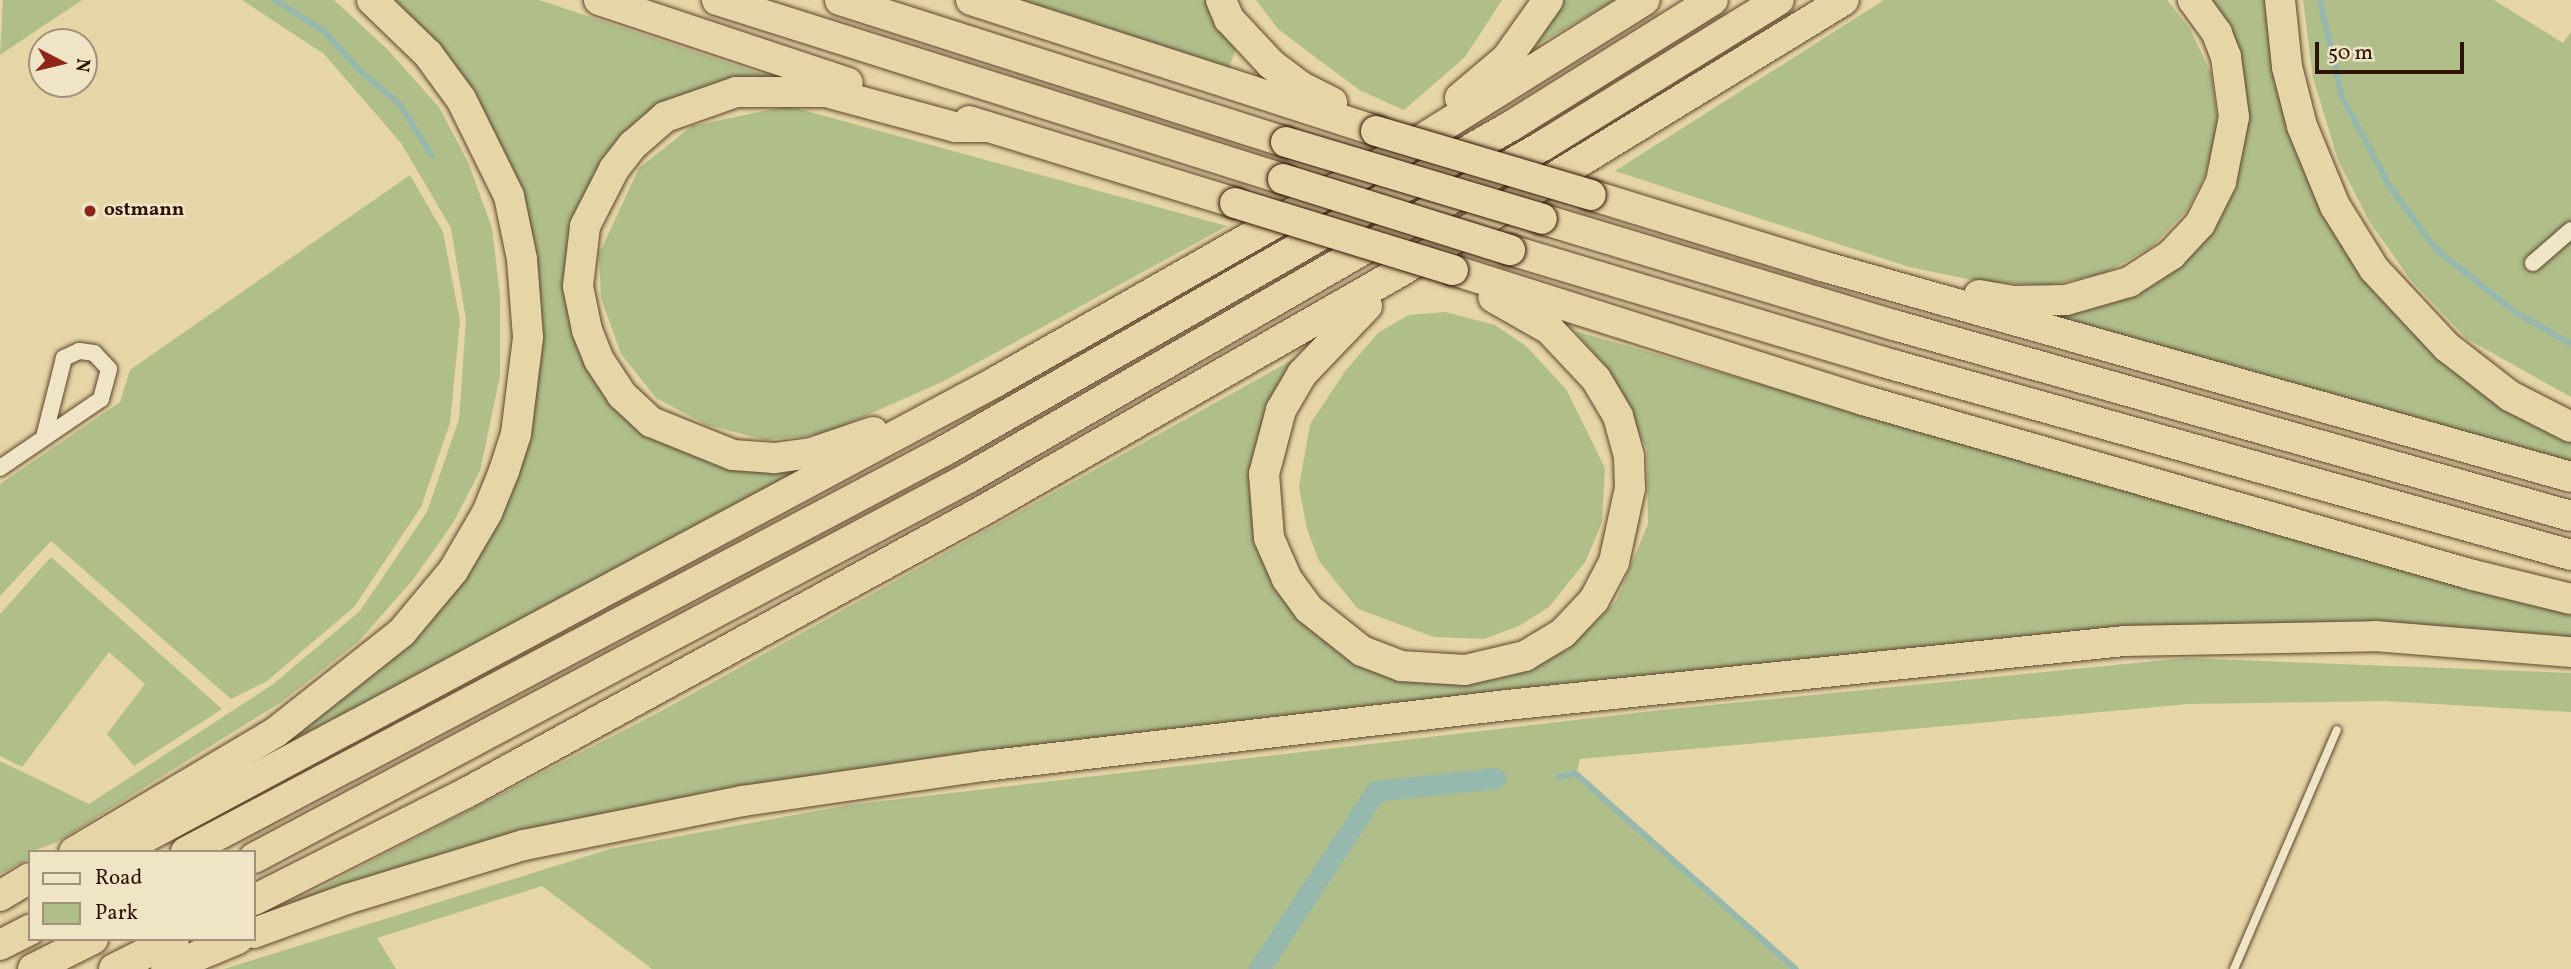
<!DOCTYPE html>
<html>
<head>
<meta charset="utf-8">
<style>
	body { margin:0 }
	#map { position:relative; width:2571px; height:969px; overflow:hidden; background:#e6d5a6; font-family:Vollkorn,serif }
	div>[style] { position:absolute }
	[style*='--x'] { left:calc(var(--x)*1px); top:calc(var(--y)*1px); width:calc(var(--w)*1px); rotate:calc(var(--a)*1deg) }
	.green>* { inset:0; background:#b0be8a }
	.stream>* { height:6px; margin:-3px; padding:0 3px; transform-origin:3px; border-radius:3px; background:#97b8ad }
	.canal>* { height:21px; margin:-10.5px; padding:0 10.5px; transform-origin:10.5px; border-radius:10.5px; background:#97b8ad }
	.roads { filter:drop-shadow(0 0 2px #5c442d) drop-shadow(0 0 2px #5c442d) }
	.service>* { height:8px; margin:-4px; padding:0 4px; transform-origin:4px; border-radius:4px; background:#efe4c5 }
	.minor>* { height:16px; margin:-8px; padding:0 8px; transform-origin:8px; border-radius:8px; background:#efe4c5 }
	.motorway>* { height:30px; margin:-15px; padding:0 15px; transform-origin:15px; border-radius:15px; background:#e6d5a6 }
	.bridges { filter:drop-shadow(0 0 2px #2e1305) drop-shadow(0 0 2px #2e1305) }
	.motorway-bridge>* { height:30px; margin:-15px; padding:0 15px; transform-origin:15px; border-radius:15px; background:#e6d5a6 }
	.dots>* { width:19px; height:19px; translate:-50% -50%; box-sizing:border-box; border:4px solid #efe4c5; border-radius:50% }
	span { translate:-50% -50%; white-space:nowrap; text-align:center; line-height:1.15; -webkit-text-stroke:5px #efe4c5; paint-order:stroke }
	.poi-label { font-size:19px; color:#2e1305; font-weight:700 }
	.left { translate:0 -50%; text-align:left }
	.legend { position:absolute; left:28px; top:850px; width:228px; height:91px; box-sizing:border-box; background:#efe4c5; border:2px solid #a29078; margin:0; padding:9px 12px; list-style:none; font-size:21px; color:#2e1305 }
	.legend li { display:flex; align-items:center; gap:14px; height:35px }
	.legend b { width:35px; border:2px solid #a29078 }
	.north { position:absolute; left:28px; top:28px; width:70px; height:70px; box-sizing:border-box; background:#efe4c5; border:2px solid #a29078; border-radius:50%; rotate:97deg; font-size:19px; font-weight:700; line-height:28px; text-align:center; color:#2e1305 }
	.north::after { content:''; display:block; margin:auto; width:24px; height:32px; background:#8f2418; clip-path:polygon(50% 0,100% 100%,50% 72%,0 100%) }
	.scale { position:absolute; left:2315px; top:42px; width:149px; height:32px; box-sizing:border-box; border:4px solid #2e1305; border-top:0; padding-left:9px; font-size:21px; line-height:24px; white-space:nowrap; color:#2e1305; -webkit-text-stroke:5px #efe4c5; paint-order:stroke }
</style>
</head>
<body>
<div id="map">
	<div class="green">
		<i style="clip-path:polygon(3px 0,82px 0,0 55px)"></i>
		<i style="clip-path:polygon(242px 0,334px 0,387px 49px,439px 107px,468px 162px,492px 228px,500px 295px,500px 376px,480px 471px,453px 523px,412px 581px,358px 642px,283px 701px,55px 843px,30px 852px,30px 858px,0 874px,0 761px,89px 804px,272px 685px,360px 611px,427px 512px,459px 419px,466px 320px,451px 228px,401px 143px,324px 54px)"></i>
		<i style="clip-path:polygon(386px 0,539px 0,777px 79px,662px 107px,570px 256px,644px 431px,688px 453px,731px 467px,806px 468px,526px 622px,263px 755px,369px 675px,514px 474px,520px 193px)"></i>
		<i style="clip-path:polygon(1013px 0,1205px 0,1236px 48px,1228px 71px)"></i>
		<i style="clip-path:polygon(1256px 0,1502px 0,1465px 57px,1404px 110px,1361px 91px,1319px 60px,1278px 29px)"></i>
		<i style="clip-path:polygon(1564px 0,1615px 0,1536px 45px,1563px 2px)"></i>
		<i style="clip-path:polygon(1884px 0,2167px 0,2190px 29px,2211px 73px,2218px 124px,2206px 173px,2187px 210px,2153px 246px,2105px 273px,2049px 285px,1982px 282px,1909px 267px,1615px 171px)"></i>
		<i style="clip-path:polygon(2206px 0,2272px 0,2346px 244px,2571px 437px,2571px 464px,2047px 316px,2092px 306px,2226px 200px,2240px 161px,2247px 115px)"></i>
		<i style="clip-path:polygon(2303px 0,2494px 0,2563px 43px,2571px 32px,2571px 397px,2467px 339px,2410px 279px,2369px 221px,2338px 160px,2313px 78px)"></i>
		<i style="clip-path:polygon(788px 106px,1227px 226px,942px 382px,824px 434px,765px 440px,707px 425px,656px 398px,621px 354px,601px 298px,599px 254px,639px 168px,692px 126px)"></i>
		<i style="clip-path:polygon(410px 175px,443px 232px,460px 321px,450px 423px,421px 507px,354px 607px,267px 681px,231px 699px,51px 541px,0 596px,0 484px,120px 402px,130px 370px)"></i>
		<i style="clip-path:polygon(1445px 312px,1495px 325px,1526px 346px,1566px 389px,1605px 468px,1602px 523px,1585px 562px,1549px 607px,1519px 626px,1484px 639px,1434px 637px,1358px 609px,1319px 561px,1307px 529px,1299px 487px,1310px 424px,1346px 370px,1379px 332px,1409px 315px)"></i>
		<i style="clip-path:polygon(1575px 331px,2571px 615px,2571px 642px,2415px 628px,978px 755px,254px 922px,663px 710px,1301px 355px,1259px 444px,1289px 604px,1321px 638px,1355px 661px,1448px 684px,1498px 679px,1567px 650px,1616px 601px,1648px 524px,1647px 449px,1606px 367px)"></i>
		<i style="clip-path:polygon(51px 557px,222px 709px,134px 766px,107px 734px,145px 684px,109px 652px,22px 767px,0 756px,0 614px)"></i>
		<i style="clip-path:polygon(2186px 658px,2571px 673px,2571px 712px,2385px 701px,2189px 704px,1580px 759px,1576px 774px,1793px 969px,652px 969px,542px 886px,377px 938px,396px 969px,224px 969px,610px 849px,848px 805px,1661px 710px)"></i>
	</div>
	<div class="stream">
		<i style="--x:275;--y:0;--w:58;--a:32.3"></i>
		<i style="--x:324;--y:31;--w:55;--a:47.9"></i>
		<i style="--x:361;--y:72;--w:49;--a:39.2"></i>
		<i style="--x:399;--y:103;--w:62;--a:58.1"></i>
		<i style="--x:2320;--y:0;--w:99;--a:77.2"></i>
		<i style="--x:2342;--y:97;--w:102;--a:61.9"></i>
		<i style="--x:2390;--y:187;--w:77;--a:53.4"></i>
		<i style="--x:2436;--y:249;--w:101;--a:38.6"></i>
		<i style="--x:2515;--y:312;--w:64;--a:29.7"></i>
		<i style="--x:1559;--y:777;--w:17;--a:-10"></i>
		<i style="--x:1576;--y:774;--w:294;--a:41.6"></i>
	</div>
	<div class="canal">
		<i style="--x:1259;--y:969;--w:213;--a:-56.7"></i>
		<i style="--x:1376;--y:791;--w:120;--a:-6.2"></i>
	</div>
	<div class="roads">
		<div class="service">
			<i style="--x:2234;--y:969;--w:260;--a:-66.7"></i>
		</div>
		<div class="minor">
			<i style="--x:2533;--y:263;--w:50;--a:-41"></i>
			<i style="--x:0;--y:468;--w:122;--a:-34.3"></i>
			<i style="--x:101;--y:399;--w:31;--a:-75"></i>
			<i style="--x:109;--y:369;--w:22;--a:-133"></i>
			<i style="--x:94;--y:353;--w:15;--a:-172"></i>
			<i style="--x:79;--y:351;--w:17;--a:155"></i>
			<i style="--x:64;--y:358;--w:81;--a:104.2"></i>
		</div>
		<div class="motorway">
			<i style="--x:599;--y:0;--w:262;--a:18.4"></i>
			<i style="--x:717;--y:0;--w:594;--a:17.55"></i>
			<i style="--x:840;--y:0;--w:468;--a:17.7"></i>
			<i style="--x:971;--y:0;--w:426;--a:17.9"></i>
			<i style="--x:1221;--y:0;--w:21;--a:67"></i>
			<i style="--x:1229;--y:19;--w:62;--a:47"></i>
			<i style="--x:1271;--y:64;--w:36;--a:37"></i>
			<i style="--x:1300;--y:86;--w:36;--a:27"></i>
			<i style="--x:2280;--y:0;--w:67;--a:84"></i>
			<i style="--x:2287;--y:67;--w:61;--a:75.7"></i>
			<i style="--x:2302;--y:126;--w:87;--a:67.6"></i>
			<i style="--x:2335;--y:206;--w:74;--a:58.2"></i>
			<i style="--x:2374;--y:269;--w:107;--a:46.9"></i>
			<i style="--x:2447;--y:347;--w:80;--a:37.9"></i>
			<i style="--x:2510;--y:396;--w:68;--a:26.9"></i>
			<i style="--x:1460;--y:98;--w:62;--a:-40.4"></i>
			<i style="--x:1507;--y:58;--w:71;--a:-54.7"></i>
			<i style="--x:969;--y:121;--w:278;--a:17.1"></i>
			<i style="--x:1591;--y:195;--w:242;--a:17.1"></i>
			<i style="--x:1822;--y:266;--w:778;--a:15.73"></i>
			<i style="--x:1542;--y:219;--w:368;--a:16.8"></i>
			<i style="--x:1894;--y:325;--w:703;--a:15.76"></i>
			<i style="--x:1510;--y:250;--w:389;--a:16.7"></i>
			<i style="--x:1883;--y:362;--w:715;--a:15.67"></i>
			<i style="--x:1453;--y:270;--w:430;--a:17.6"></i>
			<i style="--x:1863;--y:400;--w:635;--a:16.01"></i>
			<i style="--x:2473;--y:575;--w:101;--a:13.8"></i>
			<i style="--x:1979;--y:295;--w:35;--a:10"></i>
			<i style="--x:2013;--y:301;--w:53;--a:-1.1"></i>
			<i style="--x:2066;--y:300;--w:66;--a:-15.9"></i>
			<i style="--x:2129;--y:282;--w:50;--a:-32.7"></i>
			<i style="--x:2171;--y:255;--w:42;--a:-46.9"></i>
			<i style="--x:2200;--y:224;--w:47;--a:-63.4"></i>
			<i style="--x:2221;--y:182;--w:66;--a:-78.7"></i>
			<i style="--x:2234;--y:117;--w:61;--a:-97.6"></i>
			<i style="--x:2226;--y:57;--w:26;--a:-111"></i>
			<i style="--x:2217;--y:33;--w:41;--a:-126"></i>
			<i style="--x:1367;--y:306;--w:94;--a:133.7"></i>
			<i style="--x:1302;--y:374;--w:42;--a:120.3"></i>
			<i style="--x:1281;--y:410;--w:66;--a:104.9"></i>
			<i style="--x:1264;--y:474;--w:64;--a:85.5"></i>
			<i style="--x:1269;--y:538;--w:45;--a:66.3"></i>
			<i style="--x:1287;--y:579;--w:37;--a:54"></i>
			<i style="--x:1309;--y:609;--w:68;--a:38.4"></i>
			<i style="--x:1362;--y:651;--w:42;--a:21"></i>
			<i style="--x:1401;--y:666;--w:64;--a:3.6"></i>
			<i style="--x:1465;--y:670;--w:62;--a:-13.1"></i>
			<i style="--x:1525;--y:656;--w:44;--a:-31.2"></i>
			<i style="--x:1563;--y:633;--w:45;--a:-46.8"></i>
			<i style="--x:1594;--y:600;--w:43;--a:-62.2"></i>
			<i style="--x:1614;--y:562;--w:76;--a:-77.8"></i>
			<i style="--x:1630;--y:488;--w:32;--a:-92"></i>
			<i style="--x:1629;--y:456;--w:41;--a:-105.4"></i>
			<i style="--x:1618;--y:416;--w:43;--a:-120.7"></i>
			<i style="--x:1596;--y:379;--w:69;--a:-133.2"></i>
			<i style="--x:1549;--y:329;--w:64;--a:-150.3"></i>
			<i style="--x:873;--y:432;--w:65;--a:161.3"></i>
			<i style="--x:811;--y:453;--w:37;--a:172"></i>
			<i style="--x:774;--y:458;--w:41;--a:-175.8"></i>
			<i style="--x:733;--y:455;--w:88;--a:-158.1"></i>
			<i style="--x:651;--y:422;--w:40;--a:-137"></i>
			<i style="--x:622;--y:395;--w:42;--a:-123.3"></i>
			<i style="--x:599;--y:360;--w:32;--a:-112"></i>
			<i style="--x:587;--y:330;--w:45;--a:-101.6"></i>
			<i style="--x:578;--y:286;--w:60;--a:-83.3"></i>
			<i style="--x:585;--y:226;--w:64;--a:-63"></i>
			<i style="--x:614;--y:169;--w:31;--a:-52"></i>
			<i style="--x:633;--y:145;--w:43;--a:-41.2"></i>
			<i style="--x:665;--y:117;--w:75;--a:-19.4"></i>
			<i style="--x:736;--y:92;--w:90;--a:0"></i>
			<i style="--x:826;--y:92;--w:134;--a:15.2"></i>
			<i style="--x:955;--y:127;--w:32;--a:0"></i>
			<i style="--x:74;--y:852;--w:235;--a:-30.7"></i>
			<i style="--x:276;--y:732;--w:161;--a:-38.4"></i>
			<i style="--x:402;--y:632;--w:80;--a:-50.1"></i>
			<i style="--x:453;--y:571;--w:67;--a:-59.6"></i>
			<i style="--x:487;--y:513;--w:45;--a:-68"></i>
			<i style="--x:504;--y:471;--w:39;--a:-72"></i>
			<i style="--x:516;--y:434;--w:98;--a:-82.9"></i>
			<i style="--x:528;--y:337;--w:78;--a:-94.4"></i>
			<i style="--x:522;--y:259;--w:64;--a:-101.7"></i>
			<i style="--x:509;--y:196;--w:108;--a:-116.3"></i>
			<i style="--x:461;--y:99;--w:56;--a:-126.3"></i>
			<i style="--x:428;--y:54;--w:78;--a:-136"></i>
			<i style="--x:118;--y:852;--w:997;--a:-28.18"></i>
			<i style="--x:997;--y:381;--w:485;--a:-29.6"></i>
			<i style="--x:1419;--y:141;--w:266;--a:-32"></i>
			<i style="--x:186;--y:852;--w:858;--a:-27.88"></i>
			<i style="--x:944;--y:451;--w:654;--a:-29.82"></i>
			<i style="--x:1511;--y:126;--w:238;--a:-32"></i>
			<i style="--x:254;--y:858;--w:809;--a:-28.02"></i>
			<i style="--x:968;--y:478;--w:665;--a:-30.03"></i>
			<i style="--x:1544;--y:145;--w:276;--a:-31.7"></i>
			<i style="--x:0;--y:896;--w:35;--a:-31"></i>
			<i style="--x:254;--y:900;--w:237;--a:-26.8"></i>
			<i style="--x:466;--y:793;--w:588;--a:-28.66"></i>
			<i style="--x:982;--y:511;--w:483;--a:-29.8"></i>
			<i style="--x:1401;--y:271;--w:519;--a:-31.46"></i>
			<i style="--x:254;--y:933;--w:99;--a:-20.1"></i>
			<i style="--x:347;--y:899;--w:185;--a:-17"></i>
			<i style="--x:524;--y:845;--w:223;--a:-11.4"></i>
			<i style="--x:743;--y:801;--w:244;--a:-8.3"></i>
			<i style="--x:984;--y:766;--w:527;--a:-6.65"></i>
			<i style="--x:1507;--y:705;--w:620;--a:-5.92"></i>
			<i style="--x:2124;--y:641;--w:251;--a:-1.1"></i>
			<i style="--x:2375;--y:636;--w:197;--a:4.7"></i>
			<i style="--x:0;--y:945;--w:34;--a:-27"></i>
			<i style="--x:33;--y:969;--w:67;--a:-26.6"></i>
			<i style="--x:114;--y:969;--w:67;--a:-26.6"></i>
			<i style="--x:166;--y:969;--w:78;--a:-22.6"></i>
		</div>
	</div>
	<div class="bridges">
		<div class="motorway-bridge">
			<i style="--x:1376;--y:131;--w:224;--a:16.6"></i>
			<i style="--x:1286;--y:142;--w:267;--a:16.7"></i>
			<i style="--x:1283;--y:179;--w:238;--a:17.4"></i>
			<i style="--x:1235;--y:203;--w:228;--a:17.1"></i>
		</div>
	</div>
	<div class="dots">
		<i style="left:90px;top:211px;background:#8f2418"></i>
	</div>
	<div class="poi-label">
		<span class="left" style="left:104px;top:211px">ostmann</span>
	</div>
	<ul class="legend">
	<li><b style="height:9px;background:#efe4c5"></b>Road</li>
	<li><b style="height:19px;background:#b0be8a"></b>Park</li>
	</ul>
	<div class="north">N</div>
	<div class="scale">50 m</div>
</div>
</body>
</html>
